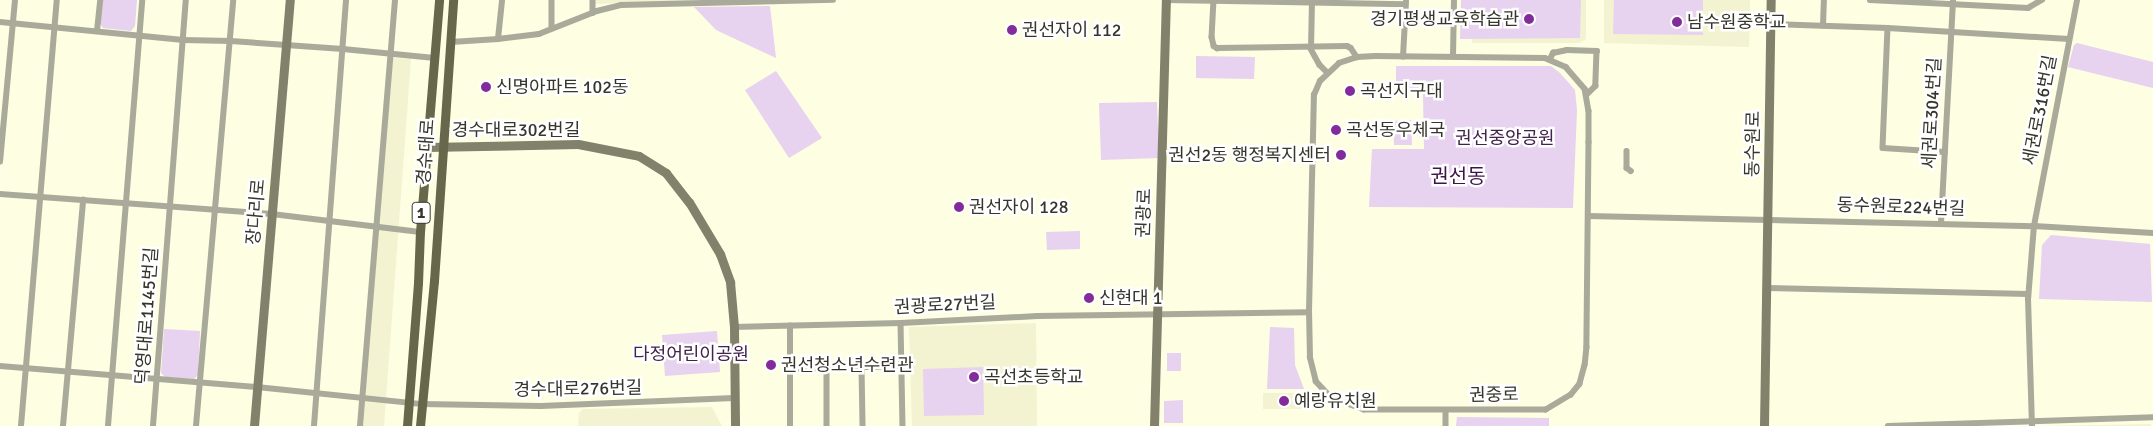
<!DOCTYPE html>
<html>
<head>
<meta charset="utf-8">
<style>
	body { margin:0 }
	#map { position:relative; width:2153px; height:426px; overflow:hidden; background:#fdfee2; font-family:Signika,"Noto Sans KR",sans-serif }
	div>[style] { position:absolute }
	[style*='--x'] { left:calc(var(--x)*1px); top:calc(var(--y)*1px); width:calc(var(--w)*1px); rotate:calc(var(--a)*1deg) }
	.built>* { inset:0; background:#f3f3d1 }
	.green>* { inset:0; background:#e7d2ef }
	.street>* { height:5.5px; margin:-2.75px; padding:0 2.75px; transform-origin:2.75px; border-radius:2.75px; background:#a9aa9a }
	.secondary>* { height:9px; margin:-4.5px; padding:0 4.5px; transform-origin:4.5px; border-radius:4.5px; background:#82826c }
	.primary>* { height:9px; margin:-4.5px; padding:0 4.5px; transform-origin:4.5px; border-radius:4.5px; background:#67674b }
	.dots>* { width:14px; height:14px; translate:-50% -50%; box-sizing:border-box; border:2px solid #fff; border-radius:50% }
	span { translate:-50% -50%; white-space:nowrap; text-align:center; line-height:1.15; -webkit-text-stroke:5px #fff; paint-order:stroke }
	.shield-label span { padding:1px 4px; background:#fff; border:1px solid; border-radius:4px; -webkit-text-stroke-width:0 }
	.shield-label { font-size:16px; color:#36362c; font-weight:700 }
	.poi-label { font-size:18px; color:#36362c }
	.right { translate:-100% -50%; text-align:right }
	.left { translate:0 -50%; text-align:left }
	.street-label { font-size:18px; color:#36362c }
	.park-label { font-size:18px; color:#41234b }
	.quarter-label { font-size:20px; color:#3e154a }
</style>
</head>
<body>
<div id="map">
	<div class="built">
		<i style="clip-path:polygon(594px 0,720px 0,594px 4px)"></i>
		<i style="clip-path:polygon(1472px 0,1586px 0,1586px 39px,1579px 43px,1472px 43px)"></i>
		<i style="clip-path:polygon(1604px 0,1750px 0,1749px 47px,1604px 43px)"></i>
		<i style="clip-path:polygon(393px 58px,411px 59px,384px 426px,361px 426px)"></i>
		<i style="clip-path:polygon(1036px 323px,1037px 426px,912px 426px,909px 327px)"></i>
		<i style="clip-path:polygon(1263px 393px,1306px 393px,1305px 409px,1263px 409px)"></i>
		<i style="clip-path:polygon(712px 407px,722px 426px,578px 426px,579px 413px,583px 409px)"></i>
		<i style="clip-path:polygon(2151px 424px,2151px 426px,2046px 426px)"></i>
	</div>
	<div class="green">
		<i style="clip-path:polygon(103px 0,137px 0,135px 26px,131px 31px,103px 28px,100px 24px)"></i>
		<i style="clip-path:polygon(1461px 0,1581px 0,1580px 38px,1460px 39px)"></i>
		<i style="clip-path:polygon(1614px 0,1703px 0,1703px 35px,1613px 34px)"></i>
		<i style="clip-path:polygon(770px 6px,776px 58px,716px 30px,694px 7px)"></i>
		<i style="clip-path:polygon(2077px 43px,2153px 62px,2153px 88px,2068px 67px,2074px 45px)"></i>
		<i style="clip-path:polygon(1196px 56px,1255px 57px,1254px 79px,1196px 78px)"></i>
		<i style="clip-path:polygon(1396px 66px,1551px 66px,1560px 73px,1575px 90px,1577px 110px,1573px 208px,1369px 207px,1372px 149px,1424px 149px,1423px 93px,1396px 93px)"></i>
		<i style="clip-path:polygon(776px 71px,822px 138px,789px 158px,745px 90px)"></i>
		<i style="clip-path:polygon(1157px 102px,1159px 158px,1101px 160px,1099px 103px)"></i>
		<i style="clip-path:polygon(1411px 120px,1412px 145px,1394px 145px,1393px 121px)"></i>
		<i style="clip-path:polygon(1080px 231px,1080px 249px,1047px 250px,1046px 232px)"></i>
		<i style="clip-path:polygon(2051px 235px,2150px 244px,2152px 302px,2039px 299px,2042px 245px)"></i>
		<i style="clip-path:polygon(1270px 327px,1294px 328px,1295px 365px,1304px 389px,1267px 389px)"></i>
		<i style="clip-path:polygon(164px 329px,200px 331px,198px 375px,194px 379px,165px 377px,161px 373px)"></i>
		<i style="clip-path:polygon(717px 331px,720px 372px,665px 376px,662px 335px)"></i>
		<i style="clip-path:polygon(1167px 353px,1181px 353px,1181px 371px,1167px 371px)"></i>
		<i style="clip-path:polygon(983px 367px,984px 415px,924px 416px,923px 369px)"></i>
		<i style="clip-path:polygon(1183px 400px,1183px 423px,1164px 423px,1164px 401px)"></i>
		<i style="clip-path:polygon(1457px 417px,1549px 418px,1549px 426px,1456px 426px)"></i>
	</div>
	<div class="street">
		<i style="--x:552;--y:0;--w:28;--a:90"></i>
		<i style="--x:593;--y:0;--w:13;--a:90"></i>
		<i style="--x:1166;--y:0;--w:239;--a:1"></i>
		<i style="--x:1214;--y:0;--w:37;--a:93"></i>
		<i style="--x:1212;--y:37;--w:9;--a:77"></i>
		<i style="--x:1214;--y:46;--w:4;--a:34"></i>
		<i style="--x:1217;--y:48;--w:130;--a:-0.9"></i>
		<i style="--x:1347;--y:46;--w:4;--a:27"></i>
		<i style="--x:1351;--y:48;--w:11;--a:56"></i>
		<i style="--x:1870;--y:0;--w:158;--a:2.9"></i>
		<i style="--x:2028;--y:8;--w:16;--a:-30"></i>
		<i style="--x:0;--y:22;--w:184;--a:5.6"></i>
		<i style="--x:183;--y:40;--w:48;--a:1.2"></i>
		<i style="--x:231;--y:41;--w:112;--a:4.1"></i>
		<i style="--x:343;--y:49;--w:92;--a:5.6"></i>
		<i style="--x:1771;--y:24;--w:117;--a:2"></i>
		<i style="--x:1888;--y:28;--w:181;--a:3.5"></i>
		<i style="--x:1823;--y:26;--w:26;--a:-88"></i>
		<i style="--x:1888;--y:28;--w:120;--a:92.4"></i>
		<i style="--x:1883;--y:148;--w:62;--a:3.7"></i>
		<i style="--x:97;--y:31;--w:31;--a:-84"></i>
		<i style="--x:498;--y:39;--w:39;--a:-84"></i>
		<i style="--x:451;--y:42;--w:47;--a:-3.7"></i>
		<i style="--x:498;--y:39;--w:41;--a:-7"></i>
		<i style="--x:539;--y:34;--w:62;--a:-21.6"></i>
		<i style="--x:597;--y:11;--w:25;--a:-14"></i>
		<i style="--x:621;--y:5;--w:212;--a:-1.4"></i>
		<i style="--x:1311;--y:49;--w:48;--a:-88.8"></i>
		<i style="--x:1311;--y:49;--w:18;--a:61"></i>
		<i style="--x:1320;--y:65;--w:10;--a:45"></i>
		<i style="--x:1375;--y:56;--w:170;--a:0.7"></i>
		<i style="--x:1545;--y:58;--w:23;--a:23"></i>
		<i style="--x:1566;--y:67;--w:29;--a:49"></i>
		<i style="--x:1585;--y:89;--w:22;--a:80"></i>
		<i style="--x:1589;--y:111;--w:31;--a:90"></i>
		<i style="--x:1589;--y:142;--w:205;--a:90.6"></i>
		<i style="--x:1587;--y:347;--w:18;--a:96"></i>
		<i style="--x:1585;--y:365;--w:20;--a:105"></i>
		<i style="--x:1580;--y:384;--w:14;--a:129"></i>
		<i style="--x:1571;--y:395;--w:29;--a:149"></i>
		<i style="--x:1546;--y:410;--w:182;--a:180"></i>
		<i style="--x:1364;--y:410;--w:35;--a:-160"></i>
		<i style="--x:1331;--y:398;--w:22;--a:-133"></i>
		<i style="--x:1316;--y:382;--w:25;--a:-104"></i>
		<i style="--x:1310;--y:358;--w:46;--a:-91.2"></i>
		<i style="--x:1309;--y:312;--w:217;--a:-88.7"></i>
		<i style="--x:1314;--y:95;--w:15;--a:-67"></i>
		<i style="--x:1320;--y:81;--w:26;--a:-43"></i>
		<i style="--x:1339;--y:63;--w:19;--a:-18"></i>
		<i style="--x:1357;--y:57;--w:18;--a:-3"></i>
		<i style="--x:1403;--y:57;--w:55;--a:-86.9"></i>
		<i style="--x:1453;--y:57;--w:57;--a:-89"></i>
		<i style="--x:1550;--y:59;--w:7;--a:-63"></i>
		<i style="--x:1553;--y:53;--w:14;--a:-12"></i>
		<i style="--x:1567;--y:50;--w:30;--a:2"></i>
		<i style="--x:1597;--y:51;--w:35;--a:92"></i>
		<i style="--x:1596;--y:86;--w:13;--a:135"></i>
		<i style="--x:1627;--y:151;--w:17;--a:90"></i>
		<i style="--x:1627;--y:168;--w:5;--a:37"></i>
		<i style="--x:0;--y:162;--w:163;--a:-84.7"></i>
		<i style="--x:0;--y:194;--w:273;--a:4.2"></i>
		<i style="--x:272;--y:214;--w:149;--a:6.9"></i>
		<i style="--x:1588;--y:216;--w:446;--a:1.3"></i>
		<i style="--x:2034;--y:226;--w:119;--a:3.4"></i>
		<i style="--x:1941;--y:223;--w:223;--a:-86.9"></i>
		<i style="--x:1767;--y:288;--w:261;--a:1.3"></i>
		<i style="--x:901;--y:323;--w:103;--a:88.9"></i>
		<i style="--x:734;--y:327;--w:167;--a:-1.4"></i>
		<i style="--x:901;--y:323;--w:136;--a:-2.9"></i>
		<i style="--x:1037;--y:316;--w:272;--a:-0.8"></i>
		<i style="--x:0;--y:366;--w:258;--a:4.7"></i>
		<i style="--x:257;--y:387;--w:166;--a:5.9"></i>
		<i style="--x:422;--y:404;--w:119;--a:1"></i>
		<i style="--x:541;--y:406;--w:193;--a:-2.4"></i>
		<i style="--x:862;--y:367;--w:59;--a:89"></i>
		<i style="--x:827;--y:368;--w:58;--a:90"></i>
		<i style="--x:789;--y:369;--w:113;--a:-1.5"></i>
		<i style="--x:1446;--y:410;--w:16;--a:90"></i>
		<i style="--x:21;--y:426;--w:428;--a:-85.2"></i>
		<i style="--x:63;--y:426;--w:227;--a:-84.9"></i>
		<i style="--x:108;--y:426;--w:427;--a:-85.4"></i>
		<i style="--x:153;--y:426;--w:427;--a:-85.6"></i>
		<i style="--x:196;--y:426;--w:428;--a:-85"></i>
		<i style="--x:314;--y:426;--w:427;--a:-85.7"></i>
		<i style="--x:360;--y:426;--w:427;--a:-85.3"></i>
		<i style="--x:790;--y:426;--w:100;--a:-90"></i>
		<i style="--x:1888;--y:426;--w:265;--a:-1.9"></i>
		<i style="--x:2032;--y:426;--w:126;--a:-91.8"></i>
		<i style="--x:2028;--y:300;--w:74;--a:-85.4"></i>
		<i style="--x:2034;--y:226;--w:230;--a:-79.2"></i>
	</div>
	<div class="secondary">
		<i style="--x:427;--y:147;--w:151;--a:-1.1"></i>
		<i style="--x:578;--y:144;--w:62;--a:11.1"></i>
		<i style="--x:639;--y:156;--w:32;--a:32"></i>
		<i style="--x:666;--y:173;--w:37;--a:52"></i>
		<i style="--x:689;--y:202;--w:61;--a:59.2"></i>
		<i style="--x:720;--y:254;--w:30;--a:70"></i>
		<i style="--x:730;--y:282;--w:45;--a:84.9"></i>
		<i style="--x:734;--y:327;--w:99;--a:89.4"></i>
		<i style="--x:254;--y:426;--w:428;--a:-85.2"></i>
		<i style="--x:1154;--y:426;--w:426;--a:-88.4"></i>
		<i style="--x:1764;--y:426;--w:426;--a:-89.1"></i>
	</div>
	<div class="primary">
		<i style="--x:407;--y:426;--w:143;--a:-85.6"></i>
		<i style="--x:418;--y:283;--w:51;--a:-87.8"></i>
		<i style="--x:420;--y:232;--w:233;--a:-85.3"></i>
		<i style="--x:420;--y:426;--w:146;--a:-84.5"></i>
		<i style="--x:434;--y:281;--w:282;--a:-86.1"></i>
	</div>
	<div class="dots">
		<i style="left:1529px;top:19px;background:#822c9b"></i>
		<i style="left:1677px;top:22px;background:#822c9b"></i>
		<i style="left:1012px;top:30px;background:#822c9b"></i>
		<i style="left:486px;top:87px;background:#822c9b"></i>
		<i style="left:1350px;top:91px;background:#822c9b"></i>
		<i style="left:1336px;top:130px;background:#822c9b"></i>
		<i style="left:1341px;top:155px;background:#822c9b"></i>
		<i style="left:959px;top:207px;background:#822c9b"></i>
		<i style="left:1089px;top:298px;background:#822c9b"></i>
		<i style="left:771px;top:365px;background:#822c9b"></i>
		<i style="left:974px;top:377px;background:#822c9b"></i>
		<i style="left:1284px;top:401px;background:#822c9b"></i>
	</div>
	<div class="shield-label">
		<span style="left:421px;top:213px">1</span>
	</div>
	<div class="poi-label">
		<span class="right" style="left:1519px;top:19px">경기평생교육학습관</span>
		<span class="left" style="left:1687px;top:22px">남수원중학교</span>
		<span class="left" style="left:1022px;top:30px">권선자이 112</span>
		<span class="left" style="left:496px;top:87px">신명아파트 102동</span>
		<span class="left" style="left:1360px;top:91px">곡선지구대</span>
		<span class="left" style="left:1346px;top:130px">곡선동우체국</span>
		<span class="right" style="left:1331px;top:155px">권선2동 행정복지센터</span>
		<span class="left" style="left:969px;top:207px">권선자이 128</span>
		<span class="left" style="left:1099px;top:298px">신현대 1</span>
		<span class="left" style="left:781px;top:365px">권선청소년수련관</span>
		<span class="left" style="left:984px;top:377px">곡선초등학교</span>
		<span class="left" style="left:1294px;top:401px">예랑유치원</span>
	</div>
	<div class="street-label">
		<span style="left:2040px;top:110px;rotate:-79deg">세권로316번길</span>
		<span style="left:1932px;top:113px;rotate:-87deg">세권로304번길</span>
		<span style="left:516px;top:130px">경수대로302번길</span>
		<span style="left:1753px;top:144px;rotate:-89deg">동수원로</span>
		<span style="left:426px;top:152px;rotate:-86deg">경수대로</span>
		<span style="left:1901px;top:207px;rotate:2deg">동수원로224번길</span>
		<span style="left:256px;top:212px;rotate:-85deg">장다리로</span>
		<span style="left:1144px;top:213px;rotate:-88deg">권광로</span>
		<span style="left:945px;top:305px;rotate:-3deg">권광로27번길</span>
		<span style="left:147px;top:316px;rotate:-86deg">덕영대로1145번길</span>
		<span style="left:578px;top:389px;rotate:-1deg">경수대로276번길</span>
		<span style="left:1494px;top:395px;rotate:-1deg">권중로</span>
	</div>
	<div class="park-label">
		<span style="left:1505px;top:138px">권선중앙공원</span>
		<span style="left:691px;top:354px">다정어린이공원</span>
	</div>
	<div class="quarter-label">
		<span style="left:1458px;top:176px">권선동</span>
	</div>
</div>
</body>
</html>
